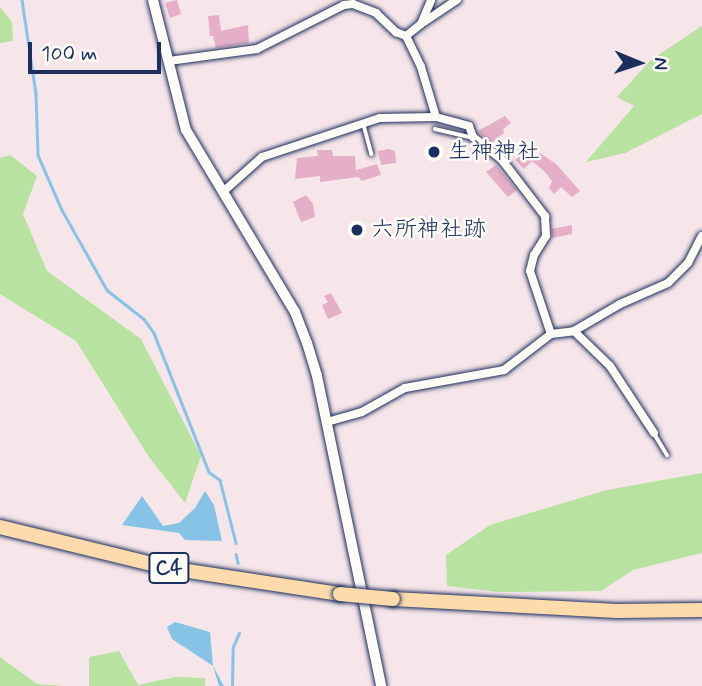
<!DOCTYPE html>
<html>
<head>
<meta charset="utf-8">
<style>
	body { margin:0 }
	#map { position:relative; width:702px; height:686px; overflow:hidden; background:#f6e5e9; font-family:Mynerve,"Klee One",sans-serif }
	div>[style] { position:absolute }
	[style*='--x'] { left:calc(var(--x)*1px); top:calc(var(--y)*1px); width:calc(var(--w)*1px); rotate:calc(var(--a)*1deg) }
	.green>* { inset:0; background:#b7e29f }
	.water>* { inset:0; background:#86c3e6 }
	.stream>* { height:2.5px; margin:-1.25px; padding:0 1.25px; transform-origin:1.25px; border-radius:1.25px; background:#86c3e6 }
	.building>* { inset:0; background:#e5afc7 }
	.roads { filter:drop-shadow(0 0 2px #1b2f5e) drop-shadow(0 0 2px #1b2f5e) }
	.lane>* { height:3.5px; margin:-1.75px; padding:0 1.75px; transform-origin:1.75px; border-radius:1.75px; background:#fdfcf7 }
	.street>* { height:8px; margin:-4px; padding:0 4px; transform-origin:4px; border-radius:4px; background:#fdfcf7 }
	.secondary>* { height:10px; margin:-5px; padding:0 5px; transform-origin:5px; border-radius:5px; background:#fdfcf7 }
	.highway>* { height:14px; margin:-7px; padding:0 7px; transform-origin:7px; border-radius:7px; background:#fedbac }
	.bridges { filter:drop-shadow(0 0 2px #1b2f5e) drop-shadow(0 0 2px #1b2f5e) }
	.highway-bridge>* { height:14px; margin:-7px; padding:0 7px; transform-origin:7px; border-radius:7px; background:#fedbac }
	.dots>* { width:19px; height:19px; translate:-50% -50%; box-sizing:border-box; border:4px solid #fdfcf7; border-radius:50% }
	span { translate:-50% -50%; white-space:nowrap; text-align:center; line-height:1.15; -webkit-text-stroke:5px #fdfcf7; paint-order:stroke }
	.shield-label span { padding:2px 5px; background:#fdfcf7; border:2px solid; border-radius:5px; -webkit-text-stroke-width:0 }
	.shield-label { font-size:21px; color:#1b2f5e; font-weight:700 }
	.poi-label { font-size:23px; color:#1b2f5e }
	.left { translate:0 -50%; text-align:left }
	.north { position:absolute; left:604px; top:28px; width:70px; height:70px; -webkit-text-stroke:5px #fdfcf7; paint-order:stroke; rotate:92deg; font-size:19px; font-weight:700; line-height:28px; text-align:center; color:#1b2f5e }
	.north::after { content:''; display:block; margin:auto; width:24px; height:32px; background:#1b2f5e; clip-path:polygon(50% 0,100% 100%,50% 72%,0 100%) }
	.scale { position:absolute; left:28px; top:42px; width:133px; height:32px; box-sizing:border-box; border:4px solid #1b2f5e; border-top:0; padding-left:9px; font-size:21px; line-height:24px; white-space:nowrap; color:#1b2f5e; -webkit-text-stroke:5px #fdfcf7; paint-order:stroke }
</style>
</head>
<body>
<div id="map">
	<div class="green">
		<i style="clip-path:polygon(0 7px,12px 22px,13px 41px,0 43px)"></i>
		<i style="clip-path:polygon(702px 26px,702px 114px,625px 153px,586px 162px,634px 106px,617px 97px,651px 60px)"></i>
		<i style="clip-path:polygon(10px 155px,37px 176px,23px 214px,47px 271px,141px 339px,201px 456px,185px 503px,149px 457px,76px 341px,0 294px,0 158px)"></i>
		<i style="clip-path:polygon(702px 473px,702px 553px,633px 570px,601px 591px,499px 592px,447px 586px,446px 555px,490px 525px,607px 490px)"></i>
		<i style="clip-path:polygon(119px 651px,138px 685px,175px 677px,205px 678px,205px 686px,89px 686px,89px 657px)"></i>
		<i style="clip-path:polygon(0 657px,37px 684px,67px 686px,0 686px)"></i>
	</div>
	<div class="water">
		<i style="clip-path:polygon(205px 491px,214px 505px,222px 541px,185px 540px,179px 533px,122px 525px,142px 496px,163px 526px,179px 523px,195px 508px)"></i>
		<i style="clip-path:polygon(175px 622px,210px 632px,213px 666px,224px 686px,219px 686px,213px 666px,172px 639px,167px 627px)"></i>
	</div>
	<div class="stream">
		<i style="--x:22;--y:0;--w:95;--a:81.5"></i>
		<i style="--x:36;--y:94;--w:61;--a:88.1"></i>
		<i style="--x:38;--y:155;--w:60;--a:66.4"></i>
		<i style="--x:62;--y:210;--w:92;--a:60.6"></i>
		<i style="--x:107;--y:290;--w:47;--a:38.1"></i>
		<i style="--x:144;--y:319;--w:17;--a:54"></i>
		<i style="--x:154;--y:333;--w:149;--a:68.4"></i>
		<i style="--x:209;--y:472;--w:14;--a:36"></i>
		<i style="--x:220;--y:480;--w:65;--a:75.7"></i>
		<i style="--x:236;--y:554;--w:9;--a:77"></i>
		<i style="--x:232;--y:686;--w:39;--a:-89"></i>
		<i style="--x:233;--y:647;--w:15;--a:-67"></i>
	</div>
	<div class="building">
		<i style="clip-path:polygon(177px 0,181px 14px,170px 18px,165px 3px)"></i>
		<i style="clip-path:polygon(219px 15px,221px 31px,248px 25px,249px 43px,216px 48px,213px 36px,210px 36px,208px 16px)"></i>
		<i style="clip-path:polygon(505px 116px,511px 123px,503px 129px,504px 133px,491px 143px,478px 131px)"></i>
		<i style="clip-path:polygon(388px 149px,395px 151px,396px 163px,381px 165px,378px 151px)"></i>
		<i style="clip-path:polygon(526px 149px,537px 157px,540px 153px,556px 164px,580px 191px,572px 197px,561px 187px,554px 194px,549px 188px,552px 181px,545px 172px,532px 161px,524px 169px,515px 160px)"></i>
		<i style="clip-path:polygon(317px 150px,332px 150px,333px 156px,355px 156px,356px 170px,377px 164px,381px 175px,361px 181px,359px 177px,320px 182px,320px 176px,295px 179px,297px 158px,318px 156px)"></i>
		<i style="clip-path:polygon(496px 165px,517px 190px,508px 197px,486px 172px)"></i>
		<i style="clip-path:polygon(306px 195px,313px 204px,315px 217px,301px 222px,293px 202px)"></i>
		<i style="clip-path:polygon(572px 225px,572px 234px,552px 238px,552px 229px)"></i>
		<i style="clip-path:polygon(331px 293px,342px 313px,328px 319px,322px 305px,328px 302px,324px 296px)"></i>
	</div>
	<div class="roads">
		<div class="lane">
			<i style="--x:364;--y:125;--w:30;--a:75"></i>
			<i style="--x:435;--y:129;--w:36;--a:13"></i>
			<i style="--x:654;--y:433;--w:26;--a:59"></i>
		</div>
		<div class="street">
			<i style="--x:424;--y:22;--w:40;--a:-34"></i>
			<i style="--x:406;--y:36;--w:19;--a:-39"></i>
			<i style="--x:421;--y:24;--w:26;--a:-67"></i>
			<i style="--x:169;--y:61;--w:89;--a:-7.8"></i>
			<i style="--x:257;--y:49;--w:97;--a:-26.8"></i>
			<i style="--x:344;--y:5;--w:9;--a:-6"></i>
			<i style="--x:353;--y:4;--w:25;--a:21"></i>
			<i style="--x:376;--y:13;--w:28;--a:44"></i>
			<i style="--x:396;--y:32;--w:11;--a:22"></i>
			<i style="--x:406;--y:36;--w:34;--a:64"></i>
			<i style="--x:421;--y:67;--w:52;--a:73.3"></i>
			<i style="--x:224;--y:191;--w:51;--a:-41.8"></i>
			<i style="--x:262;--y:157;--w:124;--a:-18.3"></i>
			<i style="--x:380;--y:118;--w:56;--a:-1"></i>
			<i style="--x:436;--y:117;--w:34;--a:15"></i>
			<i style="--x:469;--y:126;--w:12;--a:70"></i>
			<i style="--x:473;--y:137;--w:37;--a:38"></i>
			<i style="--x:502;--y:160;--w:71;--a:52.5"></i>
			<i style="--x:545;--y:216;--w:20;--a:87"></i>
			<i style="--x:546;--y:236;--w:22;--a:122"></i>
			<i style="--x:534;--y:255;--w:16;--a:104"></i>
			<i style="--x:530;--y:271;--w:66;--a:71.6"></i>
			<i style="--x:574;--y:331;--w:50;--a:44.2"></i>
			<i style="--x:610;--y:366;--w:80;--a:56.7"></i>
			<i style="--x:327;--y:422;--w:36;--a:-16"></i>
			<i style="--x:362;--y:412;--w:49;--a:-29.2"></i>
			<i style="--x:405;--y:388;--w:101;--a:-10.3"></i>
			<i style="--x:504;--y:370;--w:59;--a:-37.5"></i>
			<i style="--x:551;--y:334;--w:23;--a:-7"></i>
			<i style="--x:574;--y:331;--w:53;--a:-30.4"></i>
			<i style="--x:620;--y:304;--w:52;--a:-23.6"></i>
			<i style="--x:668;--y:283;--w:28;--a:-45"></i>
			<i style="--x:688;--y:263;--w:30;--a:-63"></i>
		</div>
		<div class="secondary">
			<i style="--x:153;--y:0;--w:134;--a:75.8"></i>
			<i style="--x:186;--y:130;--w:212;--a:59.1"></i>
			<i style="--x:295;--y:312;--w:33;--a:69"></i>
			<i style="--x:307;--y:343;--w:34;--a:73"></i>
			<i style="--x:317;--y:376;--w:317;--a:78.3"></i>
		</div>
		<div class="highway">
			<i style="--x:0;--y:527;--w:173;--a:13.7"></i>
			<i style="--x:168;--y:568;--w:174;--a:8.6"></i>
			<i style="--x:393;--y:599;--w:224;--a:3.1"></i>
			<i style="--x:617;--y:611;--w:85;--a:-0.7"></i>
		</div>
	</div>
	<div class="bridges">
		<div class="highway-bridge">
			<i style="--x:340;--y:594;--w:53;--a:5.4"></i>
		</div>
	</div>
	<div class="dots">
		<i style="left:434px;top:152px;background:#1b2f5e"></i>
		<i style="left:357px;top:230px;background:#1b2f5e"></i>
	</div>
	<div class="shield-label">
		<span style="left:169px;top:568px">C4</span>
	</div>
	<div class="poi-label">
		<span class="left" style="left:448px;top:152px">生神神社</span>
		<span class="left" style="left:371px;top:230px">六所神社跡</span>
	</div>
	<div class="north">N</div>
	<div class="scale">100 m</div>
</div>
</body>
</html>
